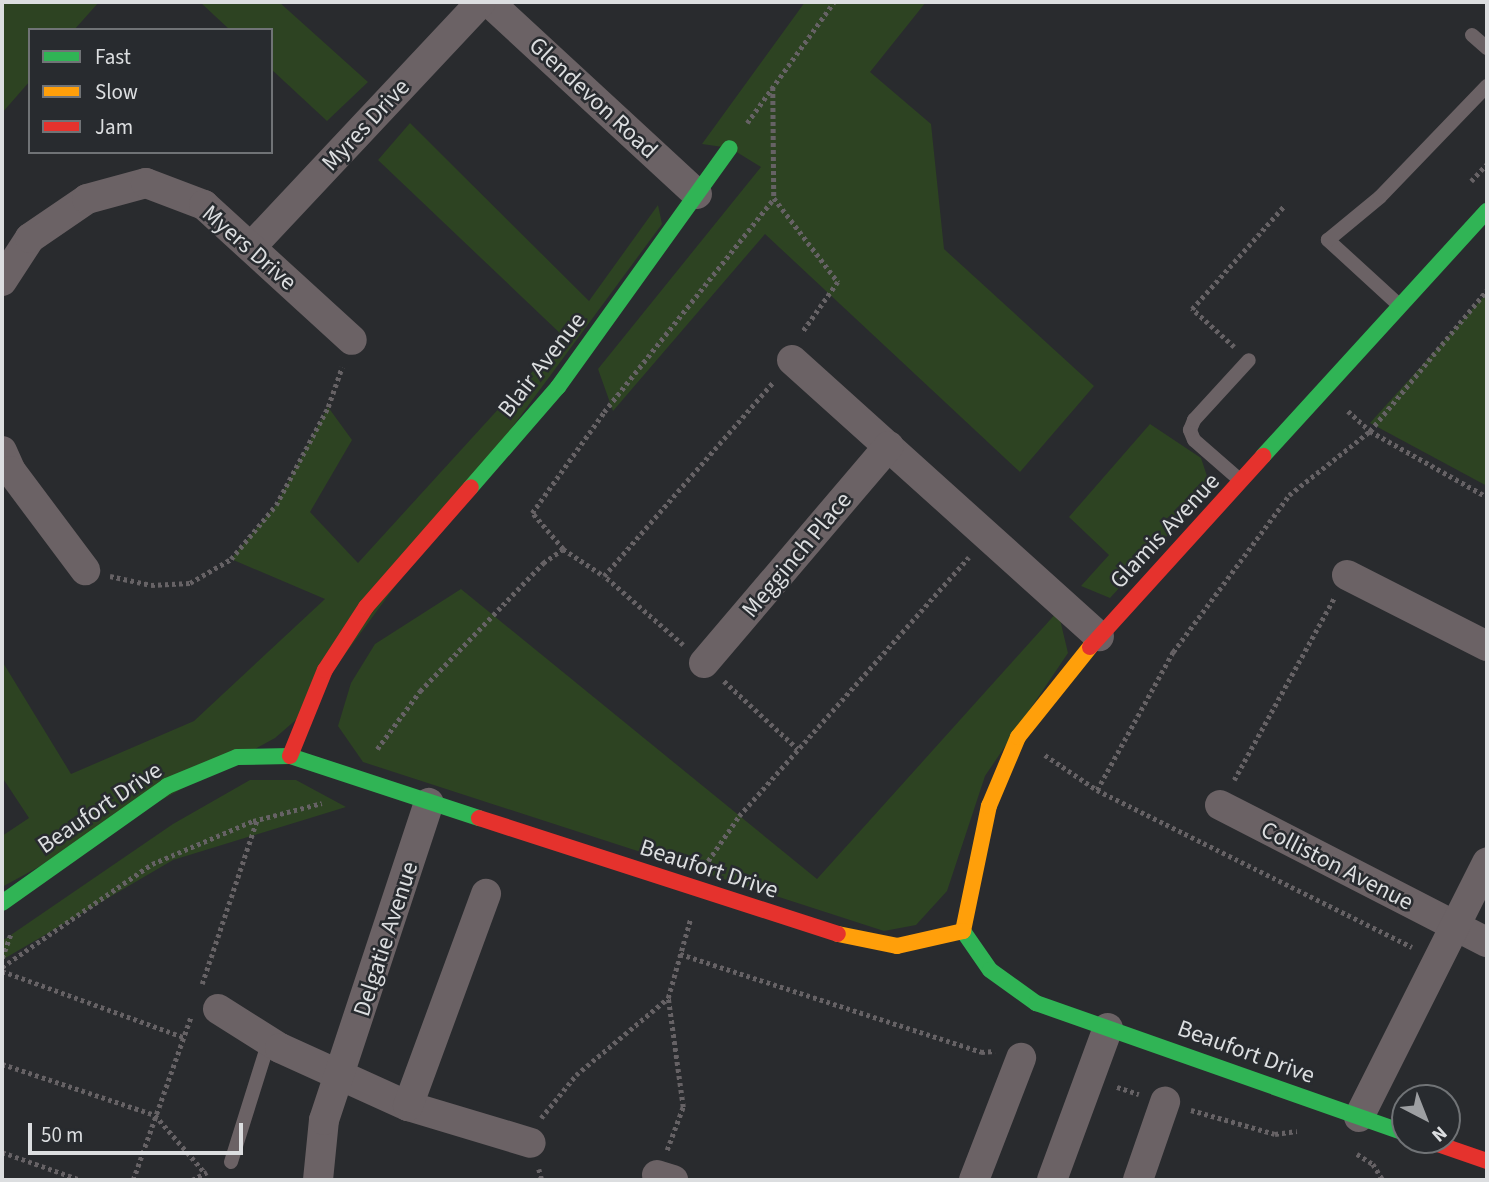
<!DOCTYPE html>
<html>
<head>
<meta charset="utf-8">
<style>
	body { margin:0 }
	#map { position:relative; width:1489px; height:1182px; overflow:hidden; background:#292b2e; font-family:"Source Sans 3",sans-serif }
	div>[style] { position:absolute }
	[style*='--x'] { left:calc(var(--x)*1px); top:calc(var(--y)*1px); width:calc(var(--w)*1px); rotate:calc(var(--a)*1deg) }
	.green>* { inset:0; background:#2d4322 }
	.path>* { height:4.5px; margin-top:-2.25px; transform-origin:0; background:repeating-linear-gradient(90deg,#666265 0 3.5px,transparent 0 7px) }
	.lane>* { height:14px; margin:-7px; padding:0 7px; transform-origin:7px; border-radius:7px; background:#6b6265 }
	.street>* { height:30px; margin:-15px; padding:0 15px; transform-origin:15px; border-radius:15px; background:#6b6265 }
	.fast>* { height:16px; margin:-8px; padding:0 8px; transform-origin:8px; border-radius:8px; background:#30b455 }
	.slow>* { height:16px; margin:-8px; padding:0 8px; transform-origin:8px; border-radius:8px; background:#ff9f0a }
	.jam>* { height:16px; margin:-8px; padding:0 8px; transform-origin:8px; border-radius:8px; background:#e5322d }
	span { translate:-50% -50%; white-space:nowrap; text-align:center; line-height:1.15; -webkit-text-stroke:5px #282b2f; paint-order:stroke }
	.street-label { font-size:24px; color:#dcdee0 }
	.frame { position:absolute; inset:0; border:4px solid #dcdee0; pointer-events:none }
	.legend { position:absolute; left:28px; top:28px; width:245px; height:126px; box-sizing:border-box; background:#282b2f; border:2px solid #707376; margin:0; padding:9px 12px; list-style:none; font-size:21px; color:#dcdee0 }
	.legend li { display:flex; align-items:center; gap:14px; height:35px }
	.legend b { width:35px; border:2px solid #707376 }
	.north { position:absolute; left:1391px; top:1084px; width:70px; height:70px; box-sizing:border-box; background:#282b2f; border:2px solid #707376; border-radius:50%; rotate:138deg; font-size:19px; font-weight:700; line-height:28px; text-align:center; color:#dcdee0 }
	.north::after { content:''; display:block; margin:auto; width:24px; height:32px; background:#9d9fa2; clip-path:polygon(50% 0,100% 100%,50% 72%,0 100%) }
	.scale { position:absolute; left:28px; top:1123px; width:215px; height:32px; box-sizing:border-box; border:4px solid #dcdee0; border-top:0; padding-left:9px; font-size:21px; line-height:24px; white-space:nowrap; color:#dcdee0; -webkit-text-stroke:5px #282b2f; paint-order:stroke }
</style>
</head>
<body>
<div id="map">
	<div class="green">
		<i style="clip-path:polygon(2px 2px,99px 2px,74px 30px,30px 30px,30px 81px,2px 113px)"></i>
		<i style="clip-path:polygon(200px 2px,279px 2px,368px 82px,327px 121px,271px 69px,271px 30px,230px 30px)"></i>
		<i style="clip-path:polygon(805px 2px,926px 2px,870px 72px,931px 124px,944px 249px,1094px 386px,1020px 472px,765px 234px,613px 411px,598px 369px,761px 167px,730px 148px,702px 144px)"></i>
		<i style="clip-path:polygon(410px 123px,589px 301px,658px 205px,662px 224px,298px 718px,275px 738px,2px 887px,2px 836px,29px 818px,2px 777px,2px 661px,71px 774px,194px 721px,325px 599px,231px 559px,276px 505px,328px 407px,352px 440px,310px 512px,358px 563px,564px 337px,378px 160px)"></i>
		<i style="clip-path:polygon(1487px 293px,1487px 486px,1370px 423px)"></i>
		<i style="clip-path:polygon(1150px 424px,1201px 458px,1211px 488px,1110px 598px,1081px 586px,1109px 555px,1069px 517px)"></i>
		<i style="clip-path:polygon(461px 589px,817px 879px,1058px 611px,1068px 653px,985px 776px,947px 891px,916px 925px,884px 931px,363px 762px,338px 726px,351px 683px,375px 644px)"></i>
		<i style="clip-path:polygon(250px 780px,296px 780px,346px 807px,173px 860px,2px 960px,2px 941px,173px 824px)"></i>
	</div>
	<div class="path">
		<i style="--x:773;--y:87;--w:111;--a:89.5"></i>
		<i style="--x:774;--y:198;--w:106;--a:52.7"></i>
		<i style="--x:838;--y:282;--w:62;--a:125.2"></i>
		<i style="--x:747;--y:123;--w:149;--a:-54.3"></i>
		<i style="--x:1471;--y:181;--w:23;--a:-47"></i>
		<i style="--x:1234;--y:347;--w:57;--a:-137.9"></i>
		<i style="--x:1192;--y:309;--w:138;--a:-48.2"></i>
		<i style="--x:1348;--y:411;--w:30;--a:42"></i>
		<i style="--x:1370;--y:431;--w:134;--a:29.4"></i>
		<i style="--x:563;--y:549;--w:48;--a:-130.7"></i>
		<i style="--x:532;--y:513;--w:124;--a:-54.5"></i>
		<i style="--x:604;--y:412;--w:273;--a:-51.5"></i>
		<i style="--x:110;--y:576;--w:42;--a:12.4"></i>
		<i style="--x:151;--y:585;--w:39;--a:-3"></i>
		<i style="--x:190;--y:583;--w:48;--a:-30.3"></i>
		<i style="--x:231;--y:559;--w:70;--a:-50.2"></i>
		<i style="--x:276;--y:505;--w:111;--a:-62"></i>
		<i style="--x:328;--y:407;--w:42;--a:-70.7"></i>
		<i style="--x:683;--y:645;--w:105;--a:-138.9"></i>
		<i style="--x:604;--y:576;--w:257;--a:-48.9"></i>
		<i style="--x:724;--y:681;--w:100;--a:42.6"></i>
		<i style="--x:377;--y:749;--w:72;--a:-53.4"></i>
		<i style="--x:420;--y:691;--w:178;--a:-46.1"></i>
		<i style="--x:543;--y:563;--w:24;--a:-35"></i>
		<i style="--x:563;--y:549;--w:49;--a:33.4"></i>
		<i style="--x:1045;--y:755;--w:63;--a:33.9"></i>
		<i style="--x:1097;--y:790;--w:352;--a:26.5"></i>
		<i style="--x:1234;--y:780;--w:208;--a:-61.2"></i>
		<i style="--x:1097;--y:790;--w:158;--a:-61.2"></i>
		<i style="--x:1173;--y:652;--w:195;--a:-53.5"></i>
		<i style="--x:1289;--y:495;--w:103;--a:-38.3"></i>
		<i style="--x:1370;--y:431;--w:183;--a:-50.3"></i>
		<i style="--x:708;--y:861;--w:55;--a:-55.4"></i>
		<i style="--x:739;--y:816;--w:346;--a:-48.4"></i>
		<i style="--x:680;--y:954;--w:317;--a:18"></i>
		<i style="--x:981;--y:1052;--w:14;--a:-4"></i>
		<i style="--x:2;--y:958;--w:27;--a:-70"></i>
		<i style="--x:2;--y:967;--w:182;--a:-34.5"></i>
		<i style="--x:152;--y:864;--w:110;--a:-23.1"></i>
		<i style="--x:253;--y:821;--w:71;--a:-14.6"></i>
		<i style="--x:2;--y:971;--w:193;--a:20"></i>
		<i style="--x:202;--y:984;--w:173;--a:-71.5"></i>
		<i style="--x:2;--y:1064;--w:161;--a:18.4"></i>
		<i style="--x:155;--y:1115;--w:77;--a:49.2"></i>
		<i style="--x:1117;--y:1087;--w:23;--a:18"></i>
		<i style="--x:1191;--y:1110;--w:87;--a:15.9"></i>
		<i style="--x:1275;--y:1134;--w:22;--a:-8"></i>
		<i style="--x:541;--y:1118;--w:55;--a:-50.9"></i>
		<i style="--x:576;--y:1075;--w:120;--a:-39.9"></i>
		<i style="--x:668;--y:998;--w:81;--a:-74.2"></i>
		<i style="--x:667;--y:1150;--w:46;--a:-69.6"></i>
		<i style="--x:683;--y:1107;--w:110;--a:-97.8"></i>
		<i style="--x:2;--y:1152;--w:84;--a:19.5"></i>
		<i style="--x:1357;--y:1154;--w:19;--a:32"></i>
		<i style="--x:1373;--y:1164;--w:19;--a:58"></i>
		<i style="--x:539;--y:1169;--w:11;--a:75"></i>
		<i style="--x:133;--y:1180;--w:174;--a:-70.5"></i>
		<i style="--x:192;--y:1180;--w:17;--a:-28"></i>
	</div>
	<div class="lane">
		<i style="--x:1472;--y:35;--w:20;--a:41"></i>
		<i style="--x:1400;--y:306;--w:98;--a:-137.5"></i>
		<i style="--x:1328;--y:240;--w:67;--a:-39.6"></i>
		<i style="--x:1380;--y:197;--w:154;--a:-46.1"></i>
		<i style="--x:1241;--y:481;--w:62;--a:-138.9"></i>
		<i style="--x:1194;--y:440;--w:11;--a:-112"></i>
		<i style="--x:1190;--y:430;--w:11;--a:-68"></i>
		<i style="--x:1194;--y:420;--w:81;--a:-47.5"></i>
		<i style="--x:231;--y:1162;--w:127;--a:-72.6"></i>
	</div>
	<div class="street">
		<i style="--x:489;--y:2;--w:283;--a:42.7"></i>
		<i style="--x:251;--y:247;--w:336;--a:-46.8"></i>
		<i style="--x:2;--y:281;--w:51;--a:-56.9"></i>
		<i style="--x:30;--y:238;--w:69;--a:-34.4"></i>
		<i style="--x:87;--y:199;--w:61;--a:-15.2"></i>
		<i style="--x:146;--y:183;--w:62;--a:20.8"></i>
		<i style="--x:204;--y:205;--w:200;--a:42.4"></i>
		<i style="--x:792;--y:360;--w:413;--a:42"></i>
		<i style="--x:2;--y:451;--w:22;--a:66"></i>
		<i style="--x:11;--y:471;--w:124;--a:53.2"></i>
		<i style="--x:1347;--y:575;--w:157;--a:26.9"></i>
		<i style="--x:704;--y:663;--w:285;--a:-49.6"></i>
		<i style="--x:1220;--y:805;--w:300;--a:27.2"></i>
		<i style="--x:218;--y:1009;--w:73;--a:32.2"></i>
		<i style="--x:280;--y:1048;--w:141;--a:24.4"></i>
		<i style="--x:408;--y:1106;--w:128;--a:16.7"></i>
		<i style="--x:408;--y:1106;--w:226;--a:-69.8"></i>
		<i style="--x:1359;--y:1117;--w:285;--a:-63.3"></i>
		<i style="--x:657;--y:1175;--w:17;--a:17"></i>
		<i style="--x:318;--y:1180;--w:60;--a:-84.3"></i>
		<i style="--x:324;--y:1120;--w:334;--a:-71.7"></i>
		<i style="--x:974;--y:1180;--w:131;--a:-68.9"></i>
		<i style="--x:1052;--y:1180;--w:162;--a:-69.8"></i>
		<i style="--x:1138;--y:1180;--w:83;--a:-70.9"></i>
	</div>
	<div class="fast">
		<i style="--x:1263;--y:456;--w:332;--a:-47.6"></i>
		<i style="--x:471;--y:487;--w:133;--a:-49"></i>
		<i style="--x:558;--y:387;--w:294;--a:-54.3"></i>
		<i style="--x:2;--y:903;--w:202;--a:-35.3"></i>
		<i style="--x:167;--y:786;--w:76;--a:-22.5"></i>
		<i style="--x:237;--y:757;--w:53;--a:-1.1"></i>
		<i style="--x:290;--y:756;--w:199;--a:18.2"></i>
		<i style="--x:963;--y:931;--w:47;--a:55.3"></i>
		<i style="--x:990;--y:970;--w:57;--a:35.7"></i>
		<i style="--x:1036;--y:1003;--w:391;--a:19.4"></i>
	</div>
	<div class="slow">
		<i style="--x:963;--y:931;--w:128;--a:-78.3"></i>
		<i style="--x:989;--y:806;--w:75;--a:-67.2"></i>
		<i style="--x:1018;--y:737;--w:115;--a:-51.3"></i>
		<i style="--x:838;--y:934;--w:60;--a:11.5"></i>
		<i style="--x:897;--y:946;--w:68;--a:-12.8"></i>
	</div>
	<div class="jam">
		<i style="--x:1090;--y:647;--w:258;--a:-47.8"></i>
		<i style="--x:290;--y:756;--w:93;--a:-67.9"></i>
		<i style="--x:325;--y:670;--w:75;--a:-56.9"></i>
		<i style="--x:366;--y:607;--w:159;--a:-48.8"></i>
		<i style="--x:479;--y:818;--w:377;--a:17.9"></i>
		<i style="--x:1426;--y:1140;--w:65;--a:19"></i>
	</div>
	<div class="street-label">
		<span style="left:593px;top:98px;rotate:43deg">Glendevon Road</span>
		<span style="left:366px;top:125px;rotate:-47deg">Myres Drive</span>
		<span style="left:249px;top:248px;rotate:41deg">Myers Drive</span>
		<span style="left:542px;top:365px;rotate:-52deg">Blair Avenue</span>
		<span style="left:1165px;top:531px;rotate:-47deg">Glamis Avenue</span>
		<span style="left:797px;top:555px;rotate:-50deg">Megginch Place</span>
		<span style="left:100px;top:808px;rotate:-34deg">Beaufort Drive</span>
		<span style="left:1337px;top:866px;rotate:27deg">Colliston Avenue</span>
		<span style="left:709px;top:869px;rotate:18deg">Beaufort Drive</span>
		<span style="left:386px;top:939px;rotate:-72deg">Delgatie Avenue</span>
		<span style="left:1246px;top:1052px;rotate:20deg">Beaufort Drive</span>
	</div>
	<div class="frame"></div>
	<ul class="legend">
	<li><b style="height:9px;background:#30b455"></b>Fast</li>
	<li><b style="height:9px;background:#ff9f0a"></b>Slow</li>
	<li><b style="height:9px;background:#e5322d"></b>Jam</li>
	</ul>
	<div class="north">N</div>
	<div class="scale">50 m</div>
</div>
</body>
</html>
